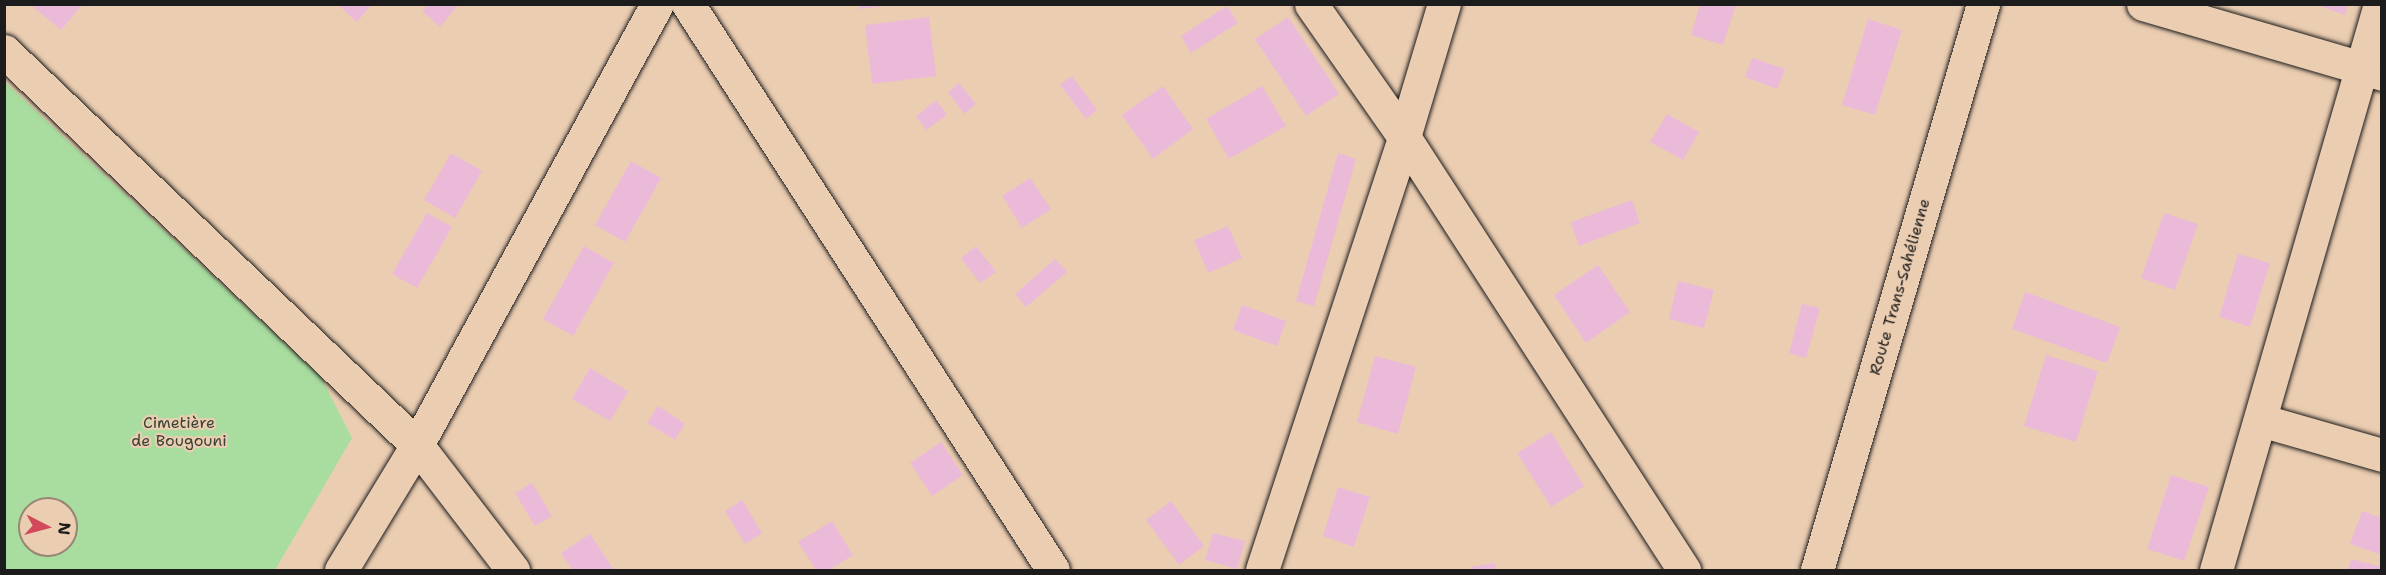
<!DOCTYPE html>
<html>
<head>
<meta charset="utf-8">
<style>
	body { margin:0 }
	#map { position:relative; width:2386px; height:575px; overflow:hidden; background:#ebcdb1; font-family:"Shantell Sans",sans-serif }
	div>[style] { position:absolute }
	[style*='--x'] { left:calc(var(--x)*1px); top:calc(var(--y)*1px); width:calc(var(--w)*1px); rotate:calc(var(--a)*1deg) }
	.green>* { inset:0; background:#a8dd9f }
	.building>* { inset:0; background:#ecbad9 }
	.roads { filter:drop-shadow(0 0 2px #1c1c1c) drop-shadow(0 0 2px #1c1c1c) }
	.street>* { height:33px; margin:-16.5px; padding:0 16.5px; transform-origin:16.5px; border-radius:16.5px; background:#ebcdb1 }
	.secondary>* { height:33px; margin:-16.5px; padding:0 16.5px; transform-origin:16.5px; border-radius:16.5px; background:#ebcdb1 }
	.highway>* { height:33px; margin:-16.5px; padding:0 16.5px; transform-origin:16.5px; border-radius:16.5px; background:#ebcdb1 }
	span { translate:-50% -50%; white-space:nowrap; text-align:center; line-height:1.15; -webkit-text-stroke:4.5px #ebcdb1; paint-order:stroke }
	.street-label { font-size:16px; color:#1c1c1c }
	.park-label { font-size:16px; color:#384336 }
	.frame { position:absolute; inset:0; border:6px solid #1c1c1c; pointer-events:none }
	.north { position:absolute; left:18px; top:497px; width:60px; height:60px; box-sizing:border-box; background:#ebcdb1; border:2px solid #988675; border-radius:50%; rotate:96deg; font-size:16px; font-weight:700; line-height:24px; text-align:center; color:#1c1c1c }
	.north::after { content:''; display:block; margin:auto; width:21px; height:27px; background:#d1495b; clip-path:polygon(50% 0,100% 100%,50% 72%,0 100%) }
</style>
</head>
<body>
<div id="map">
	<div class="green">
		<i style="clip-path:polygon(evenodd,5px 82px,321px 377px,352px 438px,275px 570px,5px 570px,5px 82px,30px 509px,66px 509px,66px 545px,30px 545px,30px 509px)"></i>
	</div>
	<div class="building">
		<i style="clip-path:polygon(35px 4px,83px 4px,61px 30px,33px 7px)"></i>
		<i style="clip-path:polygon(337px 4px,372px 4px,357px 22px)"></i>
		<i style="clip-path:polygon(428px 4px,459px 4px,440px 27px,422px 11px)"></i>
		<i style="clip-path:polygon(860px 4px,883px 4px,883px 6px,860px 9px)"></i>
		<i style="clip-path:polygon(1700px 4px,1736px 4px,1723px 45px,1691px 35px)"></i>
		<i style="clip-path:polygon(2314px 4px,2348px 4px,2345px 15px)"></i>
		<i style="clip-path:polygon(1227px 6px,1238px 23px,1191px 53px,1181px 36px)"></i>
		<i style="clip-path:polygon(929px 17px,936px 76px,872px 84px,865px 25px)"></i>
		<i style="clip-path:polygon(1288px 17px,1339px 94px,1306px 116px,1255px 39px)"></i>
		<i style="clip-path:polygon(1868px 19px,1902px 30px,1875px 115px,1842px 105px)"></i>
		<i style="clip-path:polygon(1752px 58px,1785px 69px,1777px 89px,1745px 77px)"></i>
		<i style="clip-path:polygon(1072px 76px,1097px 110px,1086px 119px,1060px 85px)"></i>
		<i style="clip-path:polygon(959px 83px,976px 104px,964px 114px,948px 92px)"></i>
		<i style="clip-path:polygon(1163px 86px,1193px 129px,1153px 159px,1122px 115px)"></i>
		<i style="clip-path:polygon(1262px 86px,1286px 126px,1229px 159px,1206px 119px)"></i>
		<i style="clip-path:polygon(936px 100px,947px 115px,926px 130px,916px 116px)"></i>
		<i style="clip-path:polygon(1667px 114px,1699px 132px,1683px 160px,1650px 142px)"></i>
		<i style="clip-path:polygon(451px 153px,482px 171px,455px 218px,424px 200px)"></i>
		<i style="clip-path:polygon(1338px 153px,1356px 159px,1314px 306px,1296px 301px)"></i>
		<i style="clip-path:polygon(631px 161px,661px 178px,625px 242px,595px 225px)"></i>
		<i style="clip-path:polygon(1030px 178px,1051px 209px,1022px 228px,1002px 196px)"></i>
		<i style="clip-path:polygon(1632px 200px,1640px 223px,1579px 246px,1571px 222px)"></i>
		<i style="clip-path:polygon(427px 213px,452px 227px,417px 288px,392px 274px)"></i>
		<i style="clip-path:polygon(2164px 213px,2198px 224px,2175px 290px,2141px 278px)"></i>
		<i style="clip-path:polygon(1228px 226px,1242px 258px,1208px 273px,1194px 240px)"></i>
		<i style="clip-path:polygon(584px 246px,614px 263px,573px 336px,543px 319px)"></i>
		<i style="clip-path:polygon(976px 246px,996px 272px,980px 283px,961px 258px)"></i>
		<i style="clip-path:polygon(2238px 254px,2270px 263px,2250px 327px,2219px 317px)"></i>
		<i style="clip-path:polygon(1055px 259px,1067px 272px,1026px 307px,1015px 294px)"></i>
		<i style="clip-path:polygon(1598px 265px,1630px 312px,1586px 343px,1554px 295px)"></i>
		<i style="clip-path:polygon(1678px 281px,1714px 290px,1704px 328px,1669px 319px)"></i>
		<i style="clip-path:polygon(2025px 292px,2120px 327px,2107px 363px,2012px 329px)"></i>
		<i style="clip-path:polygon(1802px 304px,1820px 308px,1806px 358px,1789px 353px)"></i>
		<i style="clip-path:polygon(1242px 305px,1286px 321px,1277px 346px,1233px 330px)"></i>
		<i style="clip-path:polygon(2046px 355px,2098px 371px,2076px 442px,2024px 426px)"></i>
		<i style="clip-path:polygon(1375px 356px,1416px 367px,1398px 434px,1357px 422px)"></i>
		<i style="clip-path:polygon(590px 368px,628px 391px,610px 421px,572px 399px)"></i>
		<i style="clip-path:polygon(658px 406px,685px 424px,675px 440px,647px 423px)"></i>
		<i style="clip-path:polygon(1551px 432px,1584px 486px,1551px 507px,1517px 453px)"></i>
		<i style="clip-path:polygon(941px 442px,963px 475px,932px 496px,910px 463px)"></i>
		<i style="clip-path:polygon(2171px 475px,2209px 487px,2184px 561px,2147px 549px)"></i>
		<i style="clip-path:polygon(532px 483px,552px 516px,535px 526px,515px 493px)"></i>
		<i style="clip-path:polygon(1338px 487px,1370px 497px,1354px 547px,1323px 536px)"></i>
		<i style="clip-path:polygon(742px 500px,762px 533px,745px 544px,725px 511px)"></i>
		<i style="clip-path:polygon(1171px 501px,1204px 546px,1179px 565px,1146px 520px)"></i>
		<i style="clip-path:polygon(2362px 511px,2382px 518px,2382px 555px,2350px 544px)"></i>
		<i style="clip-path:polygon(832px 521px,853px 555px,829px 570px,816px 570px,798px 542px)"></i>
		<i style="clip-path:polygon(1213px 533px,1245px 541px,1237px 569px,1205px 560px)"></i>
		<i style="clip-path:polygon(590px 534px,614px 570px,573px 570px,561px 553px)"></i>
		<i style="clip-path:polygon(2351px 559px,2382px 567px,2382px 570px,2348px 570px)"></i>
		<i style="clip-path:polygon(1495px 563px,1496px 570px,1471px 570px,1470px 567px)"></i>
	</div>
	<div class="roads">
		<div class="street">
			<i style="--x:688;--y:4;--w:673;--a:57.18"></i>
			<i style="--x:1311;--y:4;--w:162;--a:55"></i>
			<i style="--x:1404;--y:137;--w:516;--a:57.11"></i>
			<i style="--x:2143;--y:4;--w:249;--a:16.3"></i>
			<i style="--x:4;--y:51;--w:571;--a:43.65"></i>
			<i style="--x:417;--y:445;--w:158;--a:52.5"></i>
			<i style="--x:2260;--y:420;--w:127;--a:16"></i>
			<i style="--x:1262;--y:570;--w:456;--a:-71.8"></i>
			<i style="--x:1404;--y:137;--w:139;--a:-73.3"></i>
			<i style="--x:2216;--y:570;--w:589;--a:-73.84"></i>
		</div>
		<div class="secondary">
			<i style="--x:341;--y:570;--w:146;--a:-58.7"></i>
			<i style="--x:417;--y:445;--w:502;--a:-61.44"></i>
		</div>
		<div class="highway">
			<i style="--x:1817;--y:570;--w:590;--a:-73.65"></i>
		</div>
	</div>
	<div class="street-label">
		<span style="left:1900px;top:287px;rotate:-74deg">Route Trans-Sahélienne</span>
	</div>
	<div class="park-label">
		<span style="left:179px;top:432px">Cimetière<br>de Bougouni</span>
	</div>
	<div class="frame"></div>
	<div class="north">N</div>
</div>
</body>
</html>
